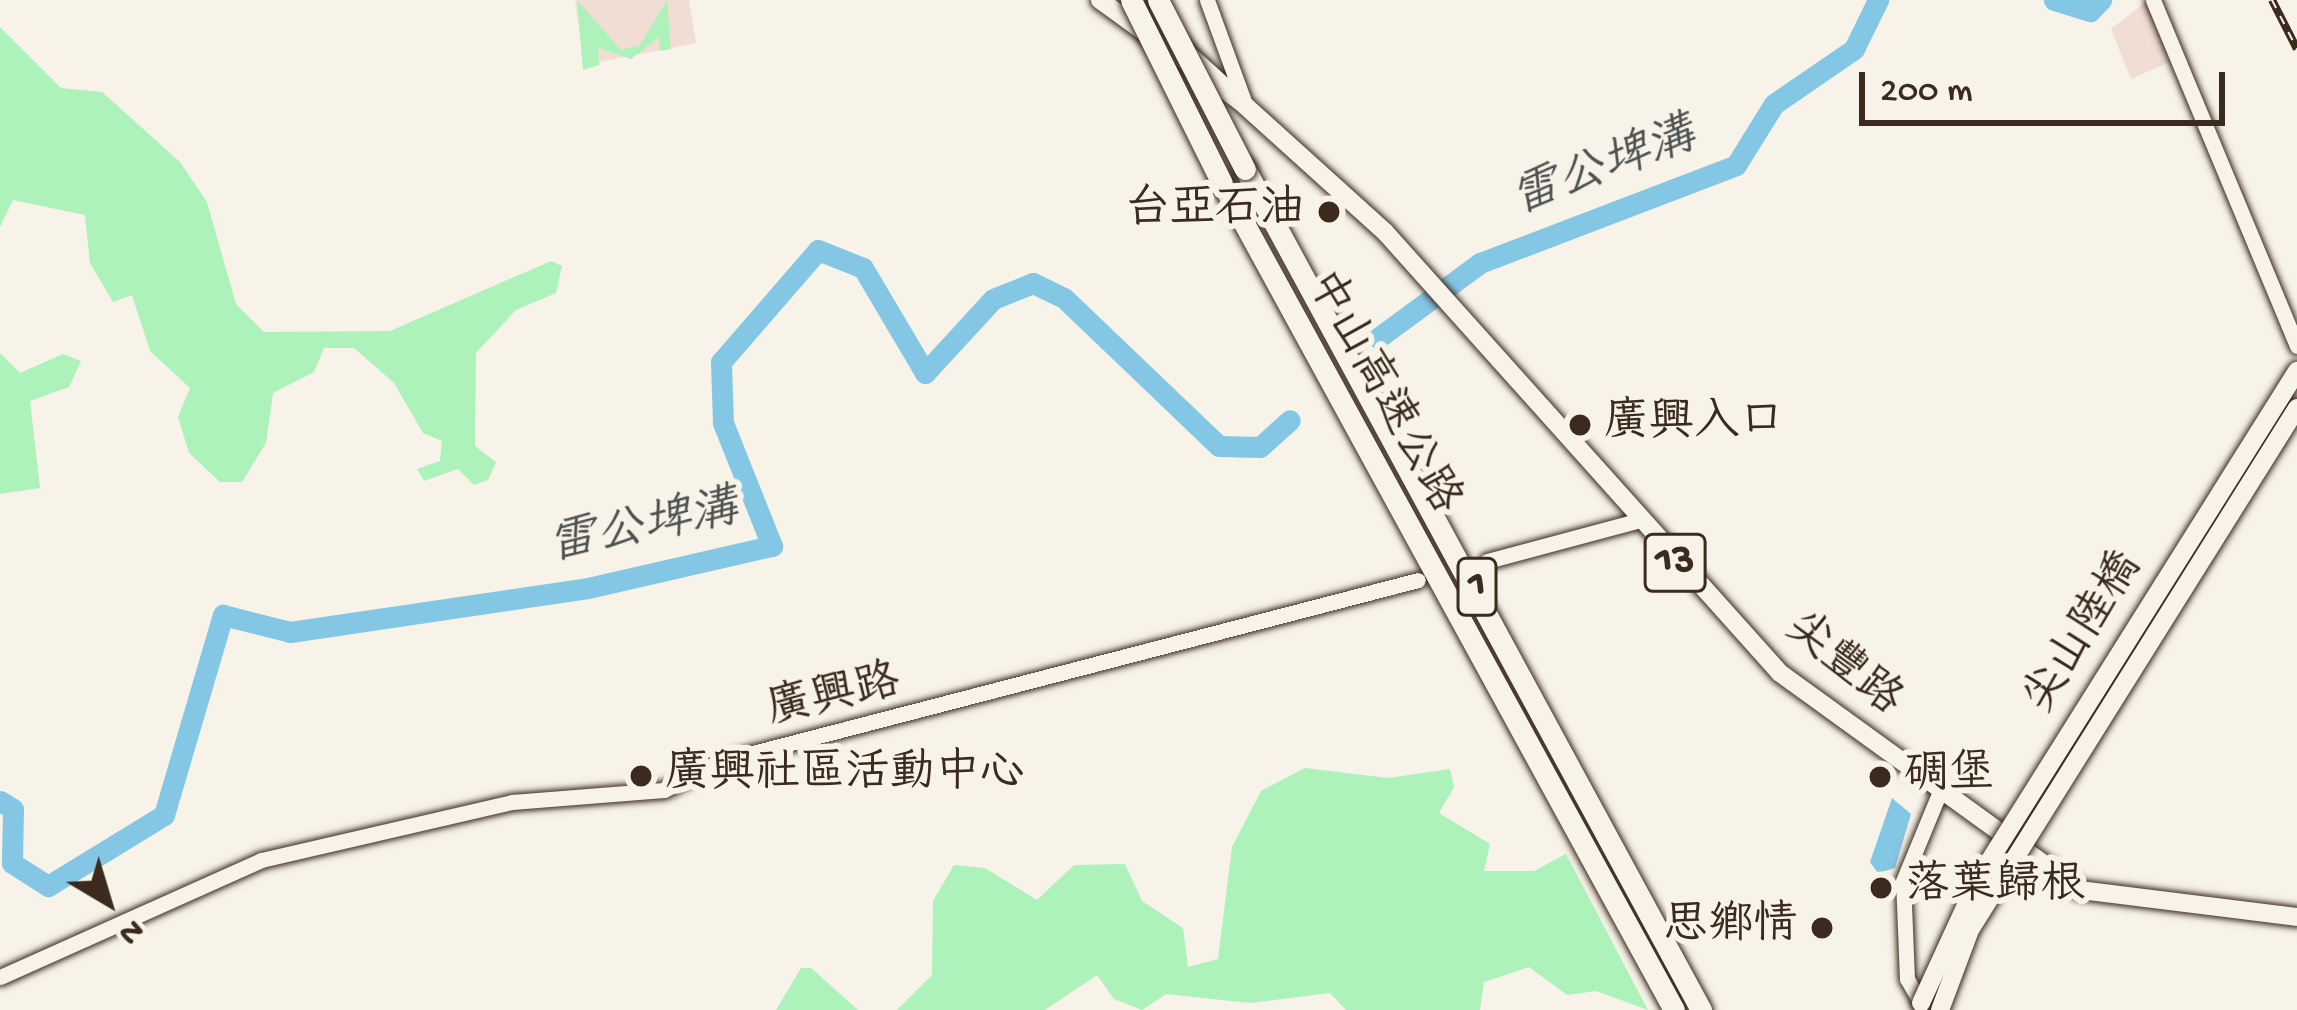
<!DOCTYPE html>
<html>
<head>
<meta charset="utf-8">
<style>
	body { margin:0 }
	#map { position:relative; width:2297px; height:1010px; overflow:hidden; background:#f7f3e8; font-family:"Gochi Hand","LXGW WenKai TC",sans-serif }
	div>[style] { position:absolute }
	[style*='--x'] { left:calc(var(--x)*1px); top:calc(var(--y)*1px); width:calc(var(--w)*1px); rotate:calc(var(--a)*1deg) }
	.built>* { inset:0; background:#f2ddd4 }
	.green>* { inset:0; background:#adf1bb }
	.water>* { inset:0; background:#84c7e5 }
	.river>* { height:21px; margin:-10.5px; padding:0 10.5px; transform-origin:10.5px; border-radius:10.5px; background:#84c7e5 }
	.roads { filter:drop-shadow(0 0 3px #3b2a1e) drop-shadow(0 0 3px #3b2a1e) }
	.minor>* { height:15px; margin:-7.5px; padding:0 7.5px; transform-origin:7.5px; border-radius:7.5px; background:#f7f3e8 }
	.major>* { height:18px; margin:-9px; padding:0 9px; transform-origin:9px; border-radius:9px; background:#f7f3e8 }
	.highway>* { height:21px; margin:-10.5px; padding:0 10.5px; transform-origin:10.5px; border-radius:10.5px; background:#f7f3e8 }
	.rail>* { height:8px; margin-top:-4px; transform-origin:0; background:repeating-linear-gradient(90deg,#f7f3e8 0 9px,#3b2a1e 0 18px); box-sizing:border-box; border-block:3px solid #3b2a1e }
	.bridges { filter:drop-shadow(0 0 3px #3b2a1e) drop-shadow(0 0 3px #3b2a1e) }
	.major-bridge>* { height:18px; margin:-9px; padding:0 9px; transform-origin:9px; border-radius:9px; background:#f7f3e8 }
	.highway-bridge>* { height:21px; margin:-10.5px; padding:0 10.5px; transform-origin:10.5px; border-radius:10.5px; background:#f7f3e8 }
	.dots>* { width:33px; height:33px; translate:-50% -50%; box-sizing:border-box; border:6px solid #f7f3e8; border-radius:50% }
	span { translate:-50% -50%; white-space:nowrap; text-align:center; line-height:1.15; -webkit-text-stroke:12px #f7f3e8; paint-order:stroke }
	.shield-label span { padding:3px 9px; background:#f7f3e8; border:3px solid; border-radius:9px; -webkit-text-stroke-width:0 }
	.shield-label { font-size:42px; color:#3b2a1e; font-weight:700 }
	.poi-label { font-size:45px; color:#3b2a1e }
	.right { translate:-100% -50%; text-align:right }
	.left { translate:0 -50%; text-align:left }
	.street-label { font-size:45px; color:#3b2a1e }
	.water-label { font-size:48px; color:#4d5150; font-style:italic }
	.north { position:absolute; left:48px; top:842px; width:120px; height:120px; -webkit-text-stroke:9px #f7f3e8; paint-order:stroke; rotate:142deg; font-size:33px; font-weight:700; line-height:48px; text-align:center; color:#3b2a1e }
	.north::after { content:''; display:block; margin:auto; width:42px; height:54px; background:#3b2a1e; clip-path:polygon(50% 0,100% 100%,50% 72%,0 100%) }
	.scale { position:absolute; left:1859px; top:72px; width:366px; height:54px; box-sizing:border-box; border:6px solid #3b2a1e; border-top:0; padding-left:15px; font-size:36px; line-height:42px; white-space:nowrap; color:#3b2a1e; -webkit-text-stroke:9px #f7f3e8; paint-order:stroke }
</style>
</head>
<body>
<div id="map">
	<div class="built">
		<i style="clip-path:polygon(575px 0,689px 0,696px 43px,584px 65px)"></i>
		<i style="clip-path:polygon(2146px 2px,2170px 62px,2131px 79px,2111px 29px)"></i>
	</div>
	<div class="green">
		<i style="clip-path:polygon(577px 0,621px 50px,640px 45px,667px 0,671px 49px,660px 51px,659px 37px,631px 59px,598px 48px,599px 65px,583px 70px)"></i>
		<i style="clip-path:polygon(0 27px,61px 88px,102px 92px,180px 162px,207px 202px,236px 304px,264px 332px,390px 331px,551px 261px,562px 266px,556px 293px,516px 310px,476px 353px,475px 446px,496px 462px,488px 480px,474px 485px,458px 469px,424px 481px,417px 469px,440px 461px,442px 441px,423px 433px,394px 383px,354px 348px,324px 348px,314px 372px,273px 393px,266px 443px,242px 482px,220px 482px,189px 453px,178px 417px,190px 388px,150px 351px,132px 295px,113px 302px,90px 263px,85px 215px,13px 200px,0 227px)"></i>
		<i style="clip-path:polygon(0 353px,20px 373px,63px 354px,81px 361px,69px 387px,30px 401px,40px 488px,0 494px)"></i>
		<i style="clip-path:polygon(1305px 768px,1388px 778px,1450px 769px,1454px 787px,1439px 813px,1490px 844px,1484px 871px,1534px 871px,1566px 854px,1648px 1010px,1596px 991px,1567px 995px,1529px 967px,1484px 982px,1480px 1010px,1346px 1010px,1330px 993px,1250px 1003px,1166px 994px,1142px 1010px,1114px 999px,1097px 975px,1045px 1010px,897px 1010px,932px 975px,933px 901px,954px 865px,985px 868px,1037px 900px,1074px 865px,1125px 864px,1142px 901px,1183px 928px,1188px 967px,1218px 959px,1232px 847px,1261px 791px)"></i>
		<i style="clip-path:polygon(801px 968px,811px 968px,858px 1010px,776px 1010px)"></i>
	</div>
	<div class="water">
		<i style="clip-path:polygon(1892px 798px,1911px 814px,1895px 868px,1878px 873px,1870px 862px)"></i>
	</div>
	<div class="river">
		<i style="--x:2054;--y:0;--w:38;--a:17"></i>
		<i style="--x:2090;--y:11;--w:16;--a:-45"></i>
		<i style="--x:1378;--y:338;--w:127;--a:-36.3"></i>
		<i style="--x:1480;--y:263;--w:274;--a:-20.9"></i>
		<i style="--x:1736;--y:165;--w:72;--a:-58.1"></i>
		<i style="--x:1774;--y:104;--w:97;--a:-34.5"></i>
		<i style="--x:1854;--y:49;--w:55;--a:-63.9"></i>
		<i style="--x:0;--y:801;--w:15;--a:32"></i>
		<i style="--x:13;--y:809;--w:54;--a:91.1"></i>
		<i style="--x:12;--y:863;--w:43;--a:32.6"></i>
		<i style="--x:48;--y:886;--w:136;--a:-31.5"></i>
		<i style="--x:164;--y:815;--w:209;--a:-73.6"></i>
		<i style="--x:223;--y:615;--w:69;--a:14.2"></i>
		<i style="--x:290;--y:632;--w:301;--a:-8.4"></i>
		<i style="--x:588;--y:588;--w:189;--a:-12.9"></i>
		<i style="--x:772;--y:546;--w:132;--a:-111.7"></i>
		<i style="--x:723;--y:423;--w:61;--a:-91.9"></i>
		<i style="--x:721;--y:362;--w:148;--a:-49.1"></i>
		<i style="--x:818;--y:250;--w:48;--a:21.8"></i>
		<i style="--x:863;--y:268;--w:122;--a:59.4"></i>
		<i style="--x:925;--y:373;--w:100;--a:-47.4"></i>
		<i style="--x:993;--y:299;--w:43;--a:-21.8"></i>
		<i style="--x:1033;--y:283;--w:34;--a:26"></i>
		<i style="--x:1064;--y:298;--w:214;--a:43.7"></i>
		<i style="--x:1219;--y:446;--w:41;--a:1.4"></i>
		<i style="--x:1260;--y:447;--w:40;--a:-42"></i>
	</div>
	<div class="roads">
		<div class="minor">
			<i style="--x:1207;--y:0;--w:111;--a:69.9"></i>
			<i style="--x:2153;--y:0;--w:375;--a:67.4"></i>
			<i style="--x:1487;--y:561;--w:154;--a:-15"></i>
			<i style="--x:0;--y:977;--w:286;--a:-24.1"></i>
			<i style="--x:261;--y:860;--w:258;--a:-13"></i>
			<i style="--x:512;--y:802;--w:152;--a:-4.5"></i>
			<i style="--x:664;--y:790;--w:61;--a:-27.4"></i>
			<i style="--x:718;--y:762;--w:723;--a:-14.57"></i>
			<i style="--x:1921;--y:1003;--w:28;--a:-120"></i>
			<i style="--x:1907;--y:979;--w:98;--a:-92.3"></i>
			<i style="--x:1903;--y:881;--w:100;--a:-67.6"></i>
		</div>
		<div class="major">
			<i style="--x:1100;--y:0;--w:174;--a:35.9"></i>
			<i style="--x:1136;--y:7;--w:336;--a:42.1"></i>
			<i style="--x:1385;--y:232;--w:592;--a:48.15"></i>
			<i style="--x:1780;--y:673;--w:370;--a:35.9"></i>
			<i style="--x:2080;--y:890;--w:219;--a:7.1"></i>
		</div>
		<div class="highway">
			<i style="--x:1245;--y:169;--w:957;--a:61.53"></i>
			<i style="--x:1222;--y:183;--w:942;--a:61.34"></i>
		</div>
	</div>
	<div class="rail">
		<i style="--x:2272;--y:0;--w:55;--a:63"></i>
	</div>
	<div class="bridges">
		<div class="major-bridge">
			<i style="--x:1921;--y:1003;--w:136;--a:-65.3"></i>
			<i style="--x:1978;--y:879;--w:600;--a:-57.87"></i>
			<i style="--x:1940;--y:1010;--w:85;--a:-69.4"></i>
			<i style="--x:1970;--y:930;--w:616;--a:-57.94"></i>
		</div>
		<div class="highway-bridge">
			<i style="--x:1131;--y:0;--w:204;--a:63.6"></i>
			<i style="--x:1158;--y:0;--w:190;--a:62.8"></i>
		</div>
	</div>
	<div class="dots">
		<i style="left:1329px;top:212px;background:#3b2a1e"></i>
		<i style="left:1580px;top:425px;background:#3b2a1e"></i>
		<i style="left:641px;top:776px;background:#3b2a1e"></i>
		<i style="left:1880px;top:777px;background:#3b2a1e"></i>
		<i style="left:1881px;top:888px;background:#3b2a1e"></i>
		<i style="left:1822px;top:928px;background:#3b2a1e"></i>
	</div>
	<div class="shield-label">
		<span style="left:1675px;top:563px">13</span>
		<span style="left:1477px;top:587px">1</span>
	</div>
	<div class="poi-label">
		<span class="right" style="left:1305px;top:212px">台亞石油</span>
		<span class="left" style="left:1604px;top:425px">廣興入口</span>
		<span class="left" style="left:665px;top:776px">廣興社區活動中心</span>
		<span class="left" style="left:1904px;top:777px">碉堡</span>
		<span class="left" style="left:1905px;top:888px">落葉歸根</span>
		<span class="right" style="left:1798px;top:928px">思鄉情</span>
	</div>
	<div class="street-label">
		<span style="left:1381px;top:393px;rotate:61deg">中山高速公路</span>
		<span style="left:2085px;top:634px;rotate:-58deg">尖山陸橋</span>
		<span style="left:1842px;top:666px;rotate:39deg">尖豐路</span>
		<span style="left:834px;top:698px;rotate:-13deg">廣興路</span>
	</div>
	<div class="water-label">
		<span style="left:1605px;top:170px;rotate:-21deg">雷公埤溝</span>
		<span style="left:644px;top:530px;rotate:-12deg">雷公埤溝</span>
	</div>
	<div class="north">N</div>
	<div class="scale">200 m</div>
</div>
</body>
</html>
